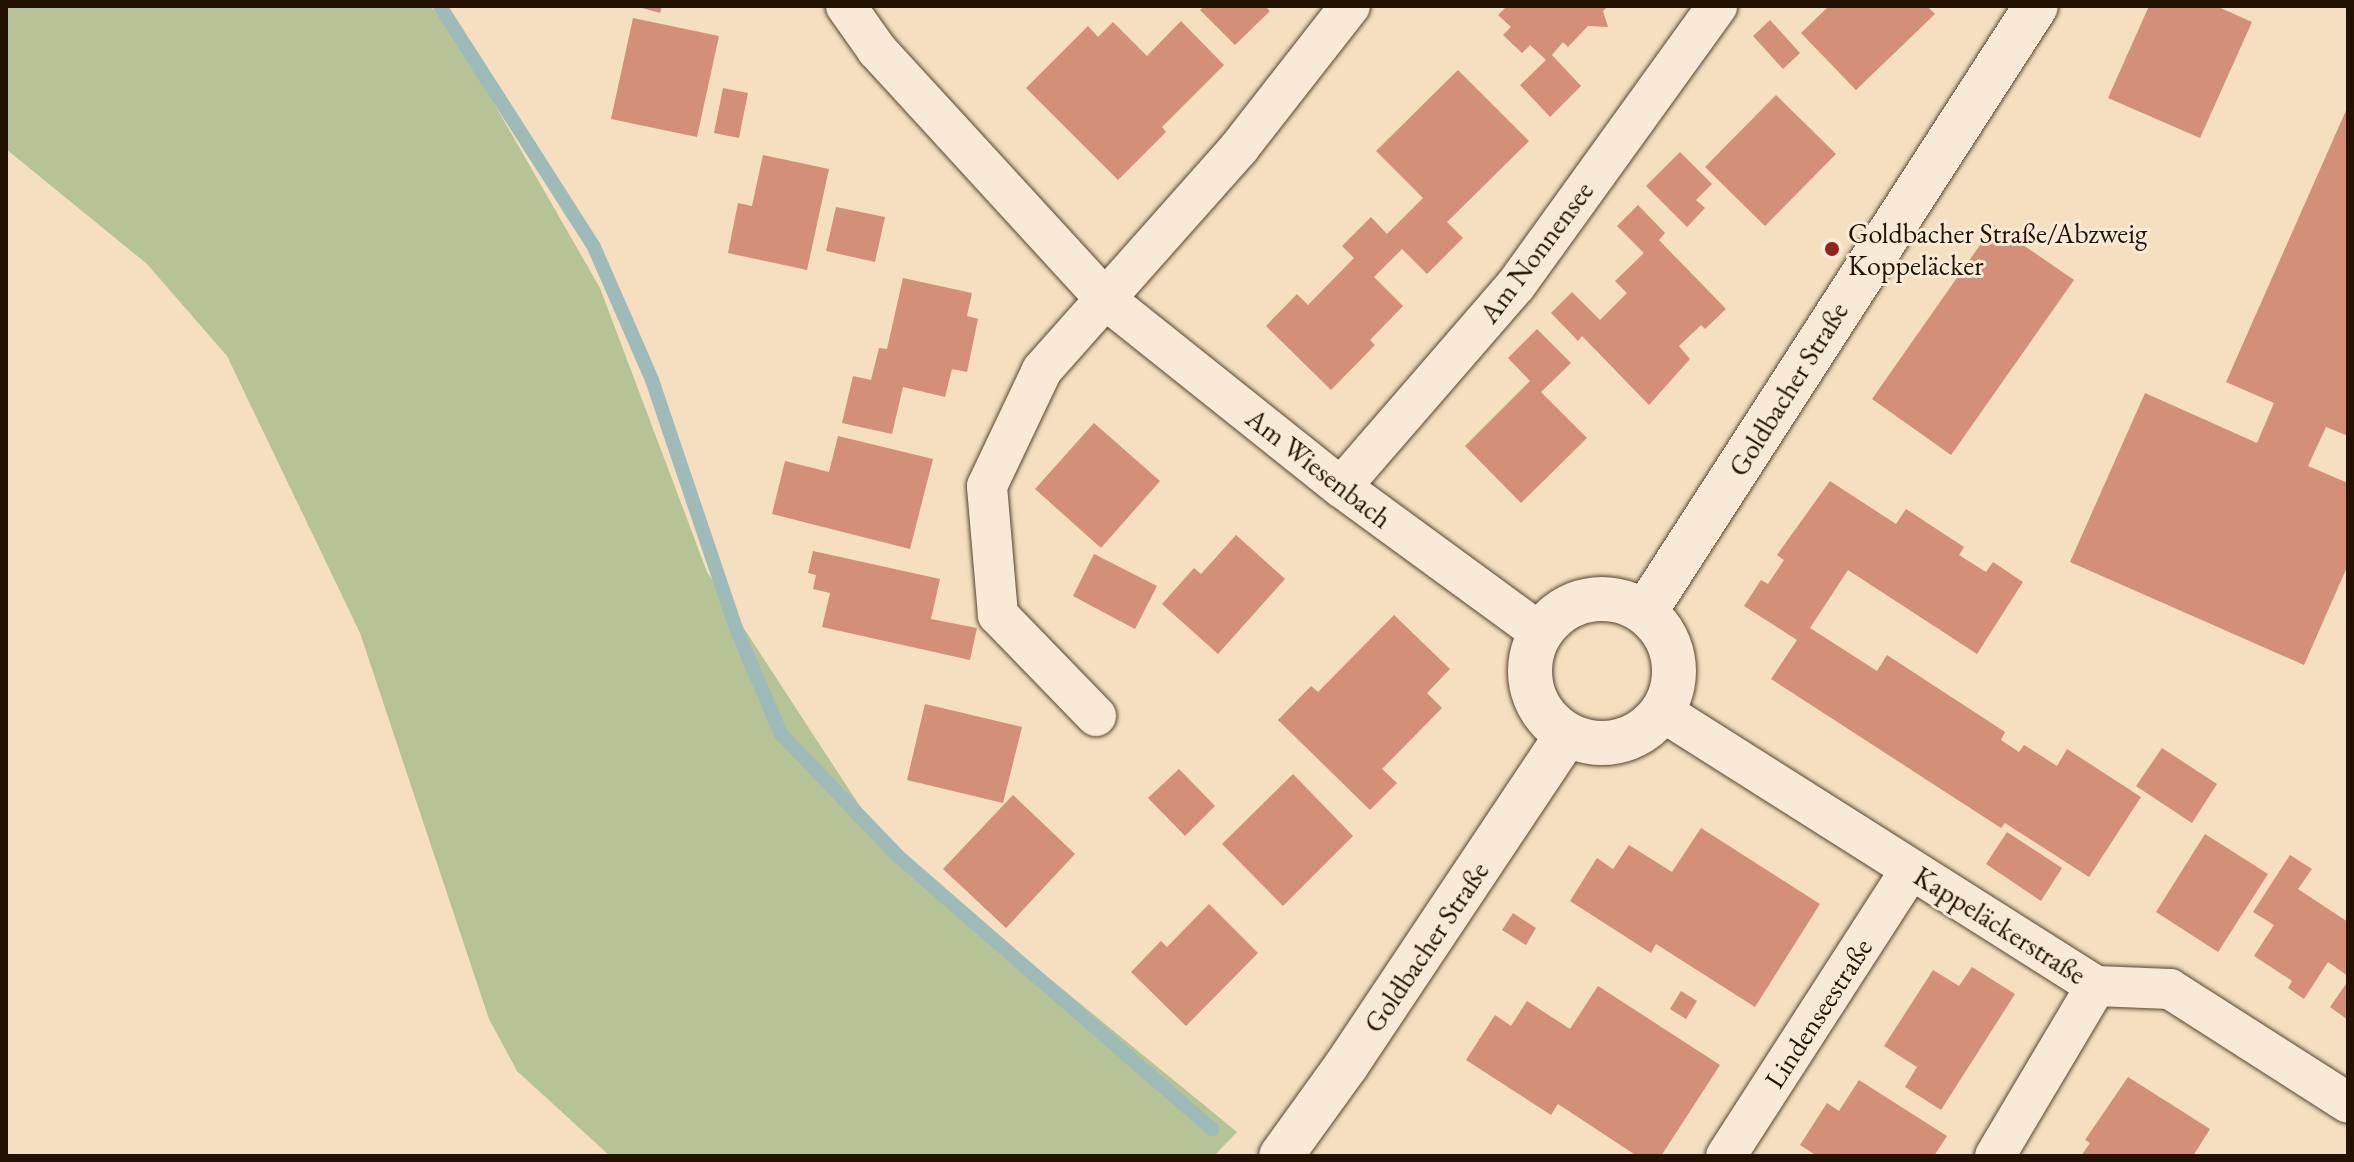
<!DOCTYPE html>
<html>
<head>
<meta charset="utf-8">
<style>
	body { margin:0 }
	#map { position:relative; width:2354px; height:1162px; overflow:hidden; background:#f5dfc0; font-family:"EB Garamond",serif }
	div>[style] { position:absolute }
	[style*='--x'] { left:calc(var(--x)*1px); top:calc(var(--y)*1px); width:calc(var(--w)*1px); rotate:calc(var(--a)*1deg) }
	.green>* { inset:0; background:#b6c397 }
	.stream>* { height:14px; margin:-7px; padding:0 7px; transform-origin:7px; border-radius:7px; background:#9ebbb9 }
	.building>* { inset:0; background:#d38f77 }
	.roads { filter:drop-shadow(0 0 2px #584530) drop-shadow(0 0 2px #584530) }
	.minor>* { height:40px; margin:-20px; padding:0 20px; transform-origin:20px; border-radius:20px; background:#f8ead6 }
	.tertiary>* { height:44px; margin:-22px; padding:0 22px; transform-origin:22px; border-radius:22px; background:#f8ead6 }
	.tertiary>.ring { margin:-22px; padding:0; box-sizing:content-box; background:none; border:44px solid #f8ead6; border-radius:50% }
	.dots>* { width:22px; height:22px; translate:-50% -50%; box-sizing:border-box; border:4px solid #f8ead6; border-radius:50% }
	span { translate:-50% -50%; white-space:nowrap; text-align:center; line-height:1.15; -webkit-text-stroke:6px #f8ead6; paint-order:stroke }
	.poi-label { font-size:28px; color:#231200 }
	.left { translate:0 -50%; text-align:left }
	.street-label { font-size:28px; color:#231200 }
	.frame { position:absolute; inset:0; border:8px solid #231200; pointer-events:none }
</style>
</head>
<body>
<div id="map">
	<div class="green">
		<i style="clip-path:polygon(6px 6px,430px 6px,449px 25px,600px 288px,707px 572px,884px 843px,1237px 1132px,1214px 1156px,610px 1156px,517px 1071px,489px 1019px,360px 633px,227px 356px,147px 264px,6px 149px)"></i>
	</div>
	<div class="stream">
		<i style="--x:440;--y:6;--w:286;--a:57.4"></i>
		<i style="--x:594;--y:247;--w:145;--a:66.4"></i>
		<i style="--x:652;--y:380;--w:265;--a:71.3"></i>
		<i style="--x:737;--y:631;--w:112;--a:66.9"></i>
		<i style="--x:781;--y:734;--w:170;--a:46.2"></i>
		<i style="--x:899;--y:857;--w:415;--a:41"></i>
	</div>
	<div class="building">
		<i style="clip-path:polygon(635px 6px,662px 6px,660px 13px)"></i>
		<i style="clip-path:polygon(1205px 6px,1265px 6px,1270px 11px,1235px 45px,1200px 10px)"></i>
		<i style="clip-path:polygon(1507px 6px,1608px 6px,1603px 11px,1608px 27px,1588px 26px,1568px 47px,1563px 42px,1552px 55px,1581px 86px,1550px 117px,1520px 85px,1546px 60px,1530px 45px,1522px 53px,1503px 35px,1511px 27px,1498px 15px)"></i>
		<i style="clip-path:polygon(1829px 6px,1927px 6px,1935px 14px,1856px 90px,1801px 33px)"></i>
		<i style="clip-path:polygon(2149px 6px,2216px 6px,2252px 22px,2200px 138px,2108px 98px)"></i>
		<i style="clip-path:polygon(633px 18px,719px 36px,697px 137px,611px 119px)"></i>
		<i style="clip-path:polygon(1770px 20px,1800px 53px,1783px 69px,1753px 36px)"></i>
		<i style="clip-path:polygon(1181px 21px,1224px 65px,1162px 127px,1166px 132px,1118px 180px,1026px 88px,1088px 26px,1098px 37px,1113px 22px,1147px 56px)"></i>
		<i style="clip-path:polygon(1458px 70px,1529px 141px,1447px 222px,1463px 238px,1427px 274px,1402px 249px,1374px 277px,1403px 306px,1370px 340px,1375px 345px,1331px 390px,1266px 326px,1297px 294px,1308px 305px,1354px 258px,1342px 246px,1371px 217px,1387px 234px,1423px 198px,1376px 151px)"></i>
		<i style="clip-path:polygon(723px 88px,748px 93px,739px 138px,714px 133px)"></i>
		<i style="clip-path:polygon(1776px 95px,1836px 154px,1765px 226px,1705px 167px)"></i>
		<i style="clip-path:polygon(2348px 106px,2348px 436px,2326px 427px,2308px 466px,2348px 483px,2348px 565px,2304px 665px,2070px 562px,2145px 393px,2257px 443px,2274px 403px,2226px 382px)"></i>
		<i style="clip-path:polygon(1680px 152px,1712px 184px,1696px 200px,1705px 208px,1687px 227px,1646px 186px)"></i>
		<i style="clip-path:polygon(763px 155px,829px 169px,807px 270px,728px 253px,738px 203px,752px 206px)"></i>
		<i style="clip-path:polygon(1638px 205px,1665px 233px,1659px 240px,1726px 309px,1705px 329px,1701px 325px,1679px 346px,1690px 359px,1649px 405px,1582px 336px,1578px 341px,1551px 313px,1572px 292px,1600px 320px,1627px 293px,1615px 281px,1644px 253px,1617px 226px)"></i>
		<i style="clip-path:polygon(836px 207px,885px 217px,875px 262px,826px 251px)"></i>
		<i style="clip-path:polygon(1994px 225px,2074px 280px,1951px 455px,1872px 399px)"></i>
		<i style="clip-path:polygon(903px 278px,972px 293px,967px 316px,978px 319px,967px 372px,952px 369px,945px 397px,903px 387px,892px 434px,842px 423px,853px 376px,871px 380px,879px 348px,887px 349px)"></i>
		<i style="clip-path:polygon(1537px 329px,1571px 363px,1541px 392px,1587px 438px,1521px 503px,1465px 446px,1530px 381px,1508px 358px)"></i>
		<i style="clip-path:polygon(1094px 423px,1160px 481px,1101px 548px,1035px 489px)"></i>
		<i style="clip-path:polygon(838px 436px,933px 459px,910px 549px,772px 514px,785px 461px,829px 472px)"></i>
		<i style="clip-path:polygon(1830px 481px,1896px 524px,1906px 509px,1964px 547px,1959px 555px,1986px 572px,1993px 562px,2023px 582px,1977px 654px,1848px 570px,1810px 628px,1877px 671px,1887px 655px,2005px 732px,2001px 740px,2019px 752px,2024px 745px,2057px 766px,2067px 749px,2141px 797px,2089px 877px,2005px 823px,2001px 828px,1771px 679px,1797px 640px,1744px 606px,1761px 580px,1768px 584px,1784px 560px,1777px 555px)"></i>
		<i style="clip-path:polygon(1236px 535px,1285px 579px,1218px 654px,1162px 604px,1194px 568px,1201px 574px)"></i>
		<i style="clip-path:polygon(813px 551px,940px 579px,931px 619px,977px 628px,970px 660px,822px 627px,830px 593px,813px 589px,816px 575px,808px 573px)"></i>
		<i style="clip-path:polygon(1094px 554px,1157px 586px,1135px 629px,1073px 596px)"></i>
		<i style="clip-path:polygon(1394px 615px,1450px 669px,1427px 693px,1442px 708px,1382px 769px,1397px 783px,1370px 810px,1278px 720px,1311px 686px,1318px 692px)"></i>
		<i style="clip-path:polygon(925px 704px,1022px 727px,1003px 803px,907px 780px)"></i>
		<i style="clip-path:polygon(2162px 748px,2217px 784px,2192px 823px,2136px 786px)"></i>
		<i style="clip-path:polygon(1179px 769px,1215px 806px,1185px 836px,1148px 798px)"></i>
		<i style="clip-path:polygon(1293px 774px,1353px 836px,1283px 906px,1222px 844px)"></i>
		<i style="clip-path:polygon(1013px 795px,1075px 854px,1006px 928px,943px 869px)"></i>
		<i style="clip-path:polygon(1701px 828px,1820px 904px,1755px 1007px,1656px 944px,1651px 953px,1570px 901px,1597px 858px,1613px 869px,1629px 845px,1672px 872px)"></i>
		<i style="clip-path:polygon(2007px 832px,2062px 868px,2041px 901px,1986px 864px)"></i>
		<i style="clip-path:polygon(2205px 834px,2268px 874px,2218px 952px,2156px 912px)"></i>
		<i style="clip-path:polygon(2290px 855px,2312px 869px,2298px 889px,2348px 922px,2348px 976px,2328px 962px,2304px 999px,2288px 988px,2292px 981px,2254px 956px,2274px 925px,2253px 912px)"></i>
		<i style="clip-path:polygon(1209px 904px,1258px 953px,1186px 1026px,1131px 972px,1161px 941px,1167px 947px)"></i>
		<i style="clip-path:polygon(1513px 913px,1536px 928px,1526px 945px,1502px 930px)"></i>
		<i style="clip-path:polygon(1972px 967px,2015px 994px,1941px 1110px,1905px 1087px,1917px 1067px,1884px 1046px,1933px 970px,1959px 986px)"></i>
		<i style="clip-path:polygon(2348px 981px,2348px 1020px,2330px 1007px)"></i>
		<i style="clip-path:polygon(1598px 986px,1720px 1065px,1661px 1156px,1637px 1156px,1558px 1104px,1551px 1115px,1466px 1060px,1495px 1015px,1511px 1026px,1527px 1001px,1570px 1029px)"></i>
		<i style="clip-path:polygon(1681px 991px,1697px 1001px,1686px 1019px,1670px 1009px)"></i>
		<i style="clip-path:polygon(2128px 1077px,2210px 1129px,2193px 1156px,2081px 1156px,2090px 1143px,2085px 1140px)"></i>
		<i style="clip-path:polygon(1859px 1080px,1947px 1136px,1934px 1156px,1817px 1156px,1800px 1145px,1827px 1103px,1839px 1111px)"></i>
	</div>
	<div class="roads">
		<div class="minor">
			<i style="--x:846;--y:6;--w:54;--a:54.8"></i>
			<i style="--x:877;--y:50;--w:336;--a:47.5"></i>
			<i style="--x:1104;--y:298;--w:303;--a:38.6"></i>
			<i style="--x:1341;--y:487;--w:245;--a:36.2"></i>
			<i style="--x:1341;--y:487;--w:267;--a:-49.1"></i>
			<i style="--x:1516;--y:285;--w:344;--a:-54.2"></i>
			<i style="--x:1663;--y:712;--w:512;--a:32.33"></i>
			<i style="--x:2096;--y:986;--w:74;--a:2.3"></i>
			<i style="--x:2170;--y:989;--w:211;--a:32.6"></i>
			<i style="--x:1096;--y:716;--w:141;--a:-134.1"></i>
			<i style="--x:998;--y:615;--w:129;--a:-94.9"></i>
			<i style="--x:987;--y:486;--w:128;--a:-64.6"></i>
			<i style="--x:1042;--y:370;--w:297;--a:-48.4"></i>
			<i style="--x:1239;--y:148;--w:180;--a:-52"></i>
			<i style="--x:1726;--y:1156;--w:341;--a:-57.2"></i>
			<i style="--x:1995;--y:1156;--w:198;--a:-59.3"></i>
		</div>
		<div class="tertiary">
			<i class="ring" style="left:1530px;top:599px;width:100px;height:100px"></i>
			<i style="--x:1645;--y:612;--w:721;--a:-57.17"></i>
			<i style="--x:1281;--y:1156;--w:111;--a:-54.2"></i>
			<i style="--x:1346;--y:1066;--w:397;--a:-56.3"></i>
		</div>
	</div>
	<div class="dots">
		<i style="left:1832px;top:249px;background:#8f2418"></i>
	</div>
	<div class="poi-label">
		<span class="left" style="left:1848px;top:249px">Goldbacher Straße/Abzweig<br>Koppeläcker</span>
	</div>
	<div class="street-label">
		<span style="left:1536px;top:252px;rotate:-53deg">Am Nonnensee</span>
		<span style="left:1788px;top:389px;rotate:-58deg">Goldbacher Straße</span>
		<span style="left:1319px;top:468px;rotate:38deg">Am Wiesenbach</span>
		<span style="left:2000px;top:925px;rotate:32deg">Kappeläckerstraße</span>
		<span style="left:1426px;top:947px;rotate:-56deg">Goldbacher Straße</span>
		<span style="left:1818px;top:1013px;rotate:-57deg">Lindenseestraße</span>
	</div>
	<div class="frame"></div>
</div>
</body>
</html>
